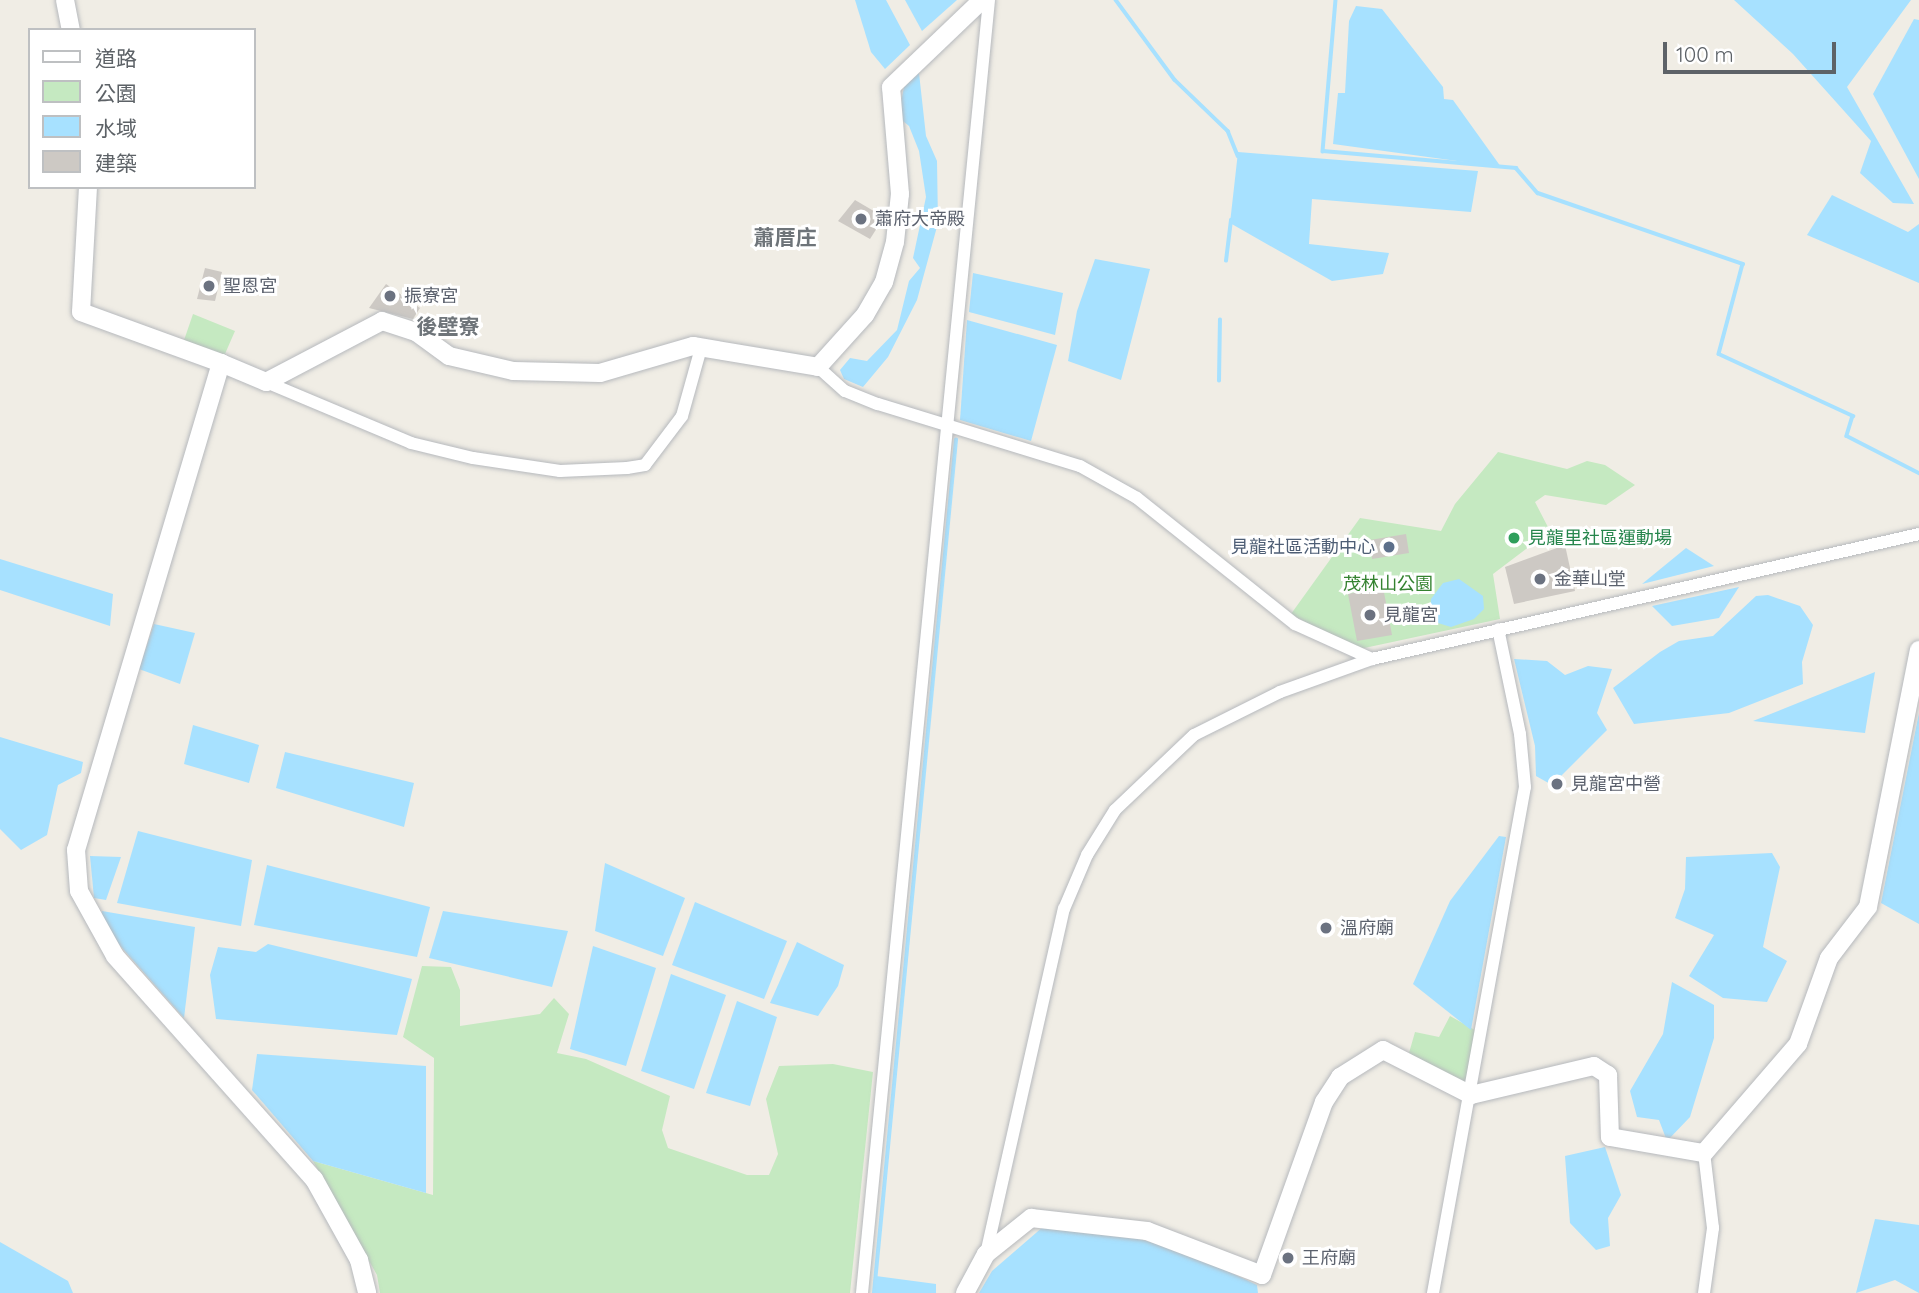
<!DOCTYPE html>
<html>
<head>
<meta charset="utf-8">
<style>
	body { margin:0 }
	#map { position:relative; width:1919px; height:1293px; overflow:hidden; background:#f0ede5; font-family:Quicksand,"Noto Sans TC",sans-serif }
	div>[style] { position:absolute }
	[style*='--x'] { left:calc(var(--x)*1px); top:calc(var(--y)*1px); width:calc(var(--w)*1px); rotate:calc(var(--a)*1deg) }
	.green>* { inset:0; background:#c5e9c1 }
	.water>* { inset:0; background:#a7e1ff }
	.stream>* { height:3.5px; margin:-1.75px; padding:0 1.75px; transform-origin:1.75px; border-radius:1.75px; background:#a7e1ff }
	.building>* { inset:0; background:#cdc9c4 }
	.roads { filter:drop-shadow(0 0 2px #b6b9bd) drop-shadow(0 0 2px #b6b9bd) }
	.street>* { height:12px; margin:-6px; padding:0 6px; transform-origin:6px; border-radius:6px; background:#fff }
	.secondary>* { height:18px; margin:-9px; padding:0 9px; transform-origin:9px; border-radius:9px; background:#fff }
	.dots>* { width:19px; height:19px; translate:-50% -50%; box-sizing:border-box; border:4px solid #fff; border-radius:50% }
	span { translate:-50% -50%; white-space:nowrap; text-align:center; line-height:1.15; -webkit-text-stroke:6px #fff; paint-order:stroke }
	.worship-label { font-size:18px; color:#5b616d }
	.left { translate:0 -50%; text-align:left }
	.leisure-label { font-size:18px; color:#27864d }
	.service-label { font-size:18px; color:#4e5e75 }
	.right { translate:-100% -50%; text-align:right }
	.park-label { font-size:18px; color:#348230 }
	.quarter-label { font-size:21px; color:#6e7479; font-weight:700 }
	.legend { position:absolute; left:28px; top:28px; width:228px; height:161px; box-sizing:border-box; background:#fff; border:2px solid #bec0c2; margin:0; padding:9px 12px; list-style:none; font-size:21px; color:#5d6267 }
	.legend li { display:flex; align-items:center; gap:14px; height:35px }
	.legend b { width:35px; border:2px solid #bec0c2 }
	.scale { position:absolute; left:1663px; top:42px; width:173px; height:32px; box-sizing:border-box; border:4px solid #5d6267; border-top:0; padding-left:9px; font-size:21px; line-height:24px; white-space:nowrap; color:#5d6267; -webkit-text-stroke:5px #fff; paint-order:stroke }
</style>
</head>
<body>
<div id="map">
	<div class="green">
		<i style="clip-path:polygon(193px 314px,235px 331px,221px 363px,181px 349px)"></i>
		<i style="clip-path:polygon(1498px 452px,1567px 469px,1587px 461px,1605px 465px,1635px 485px,1606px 505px,1545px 495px,1535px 502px,1550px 531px,1493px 574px,1500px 619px,1355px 650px,1291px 614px,1360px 518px,1441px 531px,1455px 504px)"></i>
		<i style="clip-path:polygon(422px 966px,451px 967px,460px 990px,460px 1026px,540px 1014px,554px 998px,569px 1014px,557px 1053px,586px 1059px,670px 1096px,662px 1130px,668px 1148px,747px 1175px,769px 1175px,778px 1154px,766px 1099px,779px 1066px,833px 1064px,873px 1072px,850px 1293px,380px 1293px,377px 1275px,313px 1161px,433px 1195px,434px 1058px,403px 1037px)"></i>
		<i style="clip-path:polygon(1450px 1016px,1482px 1034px,1471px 1095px,1407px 1060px,1415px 1032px,1439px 1037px)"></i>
	</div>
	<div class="water">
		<i style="clip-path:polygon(855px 0,886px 0,910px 45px,885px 69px,871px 52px)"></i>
		<i style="clip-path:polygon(905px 0,957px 0,922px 31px)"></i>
		<i style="clip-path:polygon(1734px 0,1911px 0,1847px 87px,1914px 204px,1893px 203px,1860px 173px,1871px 141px,1793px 54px)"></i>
		<i style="clip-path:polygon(1356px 6px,1382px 9px,1443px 87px,1444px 99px,1453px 100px,1501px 167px,1333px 144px,1338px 93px,1345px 93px,1349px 21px)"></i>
		<i style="clip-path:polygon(1914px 19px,1919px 20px,1919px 179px,1873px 94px)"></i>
		<i style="clip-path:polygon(919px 73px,926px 136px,937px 161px,938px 223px,917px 300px,888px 357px,863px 387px,844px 379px,840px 370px,850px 358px,867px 361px,897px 330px,909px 281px,920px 268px,913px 258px,926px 197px,919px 151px,909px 126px,898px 117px,904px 87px)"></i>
		<i style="clip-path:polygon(1238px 152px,1478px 171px,1471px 212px,1312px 199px,1309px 244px,1389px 253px,1383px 274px,1332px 281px,1230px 223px)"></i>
		<i style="clip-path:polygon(1832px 195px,1908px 232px,1919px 224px,1919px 283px,1807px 235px)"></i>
		<i style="clip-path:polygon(1095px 259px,1150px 269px,1121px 380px,1068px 361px,1077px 311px)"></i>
		<i style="clip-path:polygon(973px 273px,1063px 293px,1055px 335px,969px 312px)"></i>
		<i style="clip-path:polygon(967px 320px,1057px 345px,1031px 441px,960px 420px)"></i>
		<i style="clip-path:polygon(1686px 548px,1714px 566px,1642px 584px)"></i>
		<i style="clip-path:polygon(0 559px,113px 594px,110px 626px,0 590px)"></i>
		<i style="clip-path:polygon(1459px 579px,1483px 596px,1484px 609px,1474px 619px,1451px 627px,1438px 623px,1430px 614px,1431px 599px,1443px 583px)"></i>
		<i style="clip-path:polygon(1739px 587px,1719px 618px,1672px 626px,1652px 606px)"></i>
		<i style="clip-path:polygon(1768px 595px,1800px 606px,1813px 625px,1802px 662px,1803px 684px,1729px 713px,1634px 724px,1613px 688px,1660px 652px,1679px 641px,1713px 636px,1756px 596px)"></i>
		<i style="clip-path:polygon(154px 624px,195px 633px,180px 684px,139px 669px)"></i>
		<i style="clip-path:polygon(1514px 659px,1547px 661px,1565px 675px,1588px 666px,1612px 669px,1597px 713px,1607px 730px,1552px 785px,1536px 776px,1535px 746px)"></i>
		<i style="clip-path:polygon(1875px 672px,1865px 733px,1753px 721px)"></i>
		<i style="clip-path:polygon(1919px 713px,1919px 924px,1881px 903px)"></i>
		<i style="clip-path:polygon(193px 725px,259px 745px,249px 783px,184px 764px)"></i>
		<i style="clip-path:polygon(0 737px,83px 762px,81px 773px,58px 785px,47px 835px,21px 850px,0 829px)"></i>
		<i style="clip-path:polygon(285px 752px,414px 783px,404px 827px,276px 788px)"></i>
		<i style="clip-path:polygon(138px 831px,252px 860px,241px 926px,117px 903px)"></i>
		<i style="clip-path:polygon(1499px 836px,1506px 837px,1471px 1030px,1413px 984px,1450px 901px)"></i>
		<i style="clip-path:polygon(1772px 853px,1780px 867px,1763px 947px,1787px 961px,1767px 1002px,1723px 998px,1689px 976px,1714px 935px,1675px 918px,1685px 889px,1686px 857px)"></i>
		<i style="clip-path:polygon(90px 856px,121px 857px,106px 900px,94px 898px)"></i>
		<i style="clip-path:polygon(605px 863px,685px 898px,663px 956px,595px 931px)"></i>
		<i style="clip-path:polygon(267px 865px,430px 907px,417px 957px,254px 925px)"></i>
		<i style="clip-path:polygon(695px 902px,787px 941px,764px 999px,672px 965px)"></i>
		<i style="clip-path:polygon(102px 911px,195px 927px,184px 1018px,100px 923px)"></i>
		<i style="clip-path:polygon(443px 911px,568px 931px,552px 987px,429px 958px)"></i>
		<i style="clip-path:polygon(797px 942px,844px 965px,838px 986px,818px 1016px,770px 1003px)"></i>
		<i style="clip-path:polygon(268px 944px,412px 979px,397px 1035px,216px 1019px,210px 975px,218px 947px,256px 952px)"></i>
		<i style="clip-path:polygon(593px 946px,656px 968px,626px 1066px,570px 1049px)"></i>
		<i style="clip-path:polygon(671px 974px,726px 995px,694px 1089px,641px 1071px)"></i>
		<i style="clip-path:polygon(1672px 982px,1714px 1005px,1714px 1038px,1690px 1117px,1667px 1141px,1659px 1120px,1637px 1117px,1630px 1091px,1663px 1034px)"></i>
		<i style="clip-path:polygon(737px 1001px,777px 1017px,750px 1106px,706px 1093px)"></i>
		<i style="clip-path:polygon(257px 1054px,426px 1066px,426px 1193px,313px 1161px,252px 1090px)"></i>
		<i style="clip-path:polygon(1605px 1147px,1621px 1195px,1608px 1218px,1610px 1246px,1596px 1250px,1570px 1223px,1565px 1156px)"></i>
		<i style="clip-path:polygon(1875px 1219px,1919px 1225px,1919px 1293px,1895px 1280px,1856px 1293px)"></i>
		<i style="clip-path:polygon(1044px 1226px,1126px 1235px,1191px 1254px,1257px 1285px,1258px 1293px,979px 1293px,992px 1271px)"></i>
		<i style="clip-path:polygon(0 1242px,68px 1281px,73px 1293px,0 1293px)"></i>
		<i style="clip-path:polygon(876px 1276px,936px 1284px,936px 1293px,874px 1293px)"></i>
	</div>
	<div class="stream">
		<i style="--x:1116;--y:0;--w:99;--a:53.6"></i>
		<i style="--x:1175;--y:80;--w:74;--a:43.9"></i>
		<i style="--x:1228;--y:131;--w:27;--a:68"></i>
		<i style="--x:1336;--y:0;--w:152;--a:94.9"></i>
		<i style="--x:1323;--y:151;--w:194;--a:5"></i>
		<i style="--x:1516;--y:168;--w:33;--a:49"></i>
		<i style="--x:1538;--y:193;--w:217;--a:19.1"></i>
		<i style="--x:1743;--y:264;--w:93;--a:104.9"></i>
		<i style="--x:1719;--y:354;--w:148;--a:24.8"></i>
		<i style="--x:1853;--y:416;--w:21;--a:107"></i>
		<i style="--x:1847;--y:436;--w:81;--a:27.2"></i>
		<i style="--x:1226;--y:261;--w:41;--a:-83"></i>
		<i style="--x:1219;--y:381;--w:61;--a:-89.1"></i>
		<i style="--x:874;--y:1293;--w:857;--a:-84.51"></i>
	</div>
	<div class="building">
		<i style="clip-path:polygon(855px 200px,884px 217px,870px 239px,838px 221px)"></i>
		<i style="clip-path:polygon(205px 268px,222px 272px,215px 301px,197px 299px)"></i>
		<i style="clip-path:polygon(386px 284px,420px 308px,413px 319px,369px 308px)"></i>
		<i style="clip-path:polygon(1406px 534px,1409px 553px,1372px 559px,1370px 540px)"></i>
		<i style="clip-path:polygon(1565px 545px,1575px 591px,1514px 604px,1505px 567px)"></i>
		<i style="clip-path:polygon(1383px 587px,1392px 635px,1357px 641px,1348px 594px)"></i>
	</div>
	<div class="roads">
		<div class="street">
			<i style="--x:818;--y:367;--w:36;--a:42"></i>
			<i style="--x:845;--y:391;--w:35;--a:22"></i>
			<i style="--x:878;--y:404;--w:211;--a:17.1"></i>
			<i style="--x:1080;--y:466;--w:65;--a:29.3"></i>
			<i style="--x:1137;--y:498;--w:202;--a:38.6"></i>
			<i style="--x:1295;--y:624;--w:85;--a:24.4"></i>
			<i style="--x:266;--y:382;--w:157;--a:22.8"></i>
			<i style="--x:411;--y:443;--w:64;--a:13.6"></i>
			<i style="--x:473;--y:458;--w:88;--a:8.5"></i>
			<i style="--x:560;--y:471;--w:67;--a:-2.6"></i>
			<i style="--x:627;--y:468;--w:18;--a:-9"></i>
			<i style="--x:645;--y:465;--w:61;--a:-52.9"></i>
			<i style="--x:682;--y:416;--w:71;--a:-74.4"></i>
			<i style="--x:986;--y:1254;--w:354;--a:-77.3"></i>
			<i style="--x:1064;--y:909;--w:59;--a:-66.9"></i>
			<i style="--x:1087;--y:855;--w:53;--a:-58.1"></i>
			<i style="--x:1115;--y:810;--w:109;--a:-43.5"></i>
			<i style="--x:1194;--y:735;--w:96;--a:-26.6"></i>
			<i style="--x:1280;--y:692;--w:98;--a:-19.7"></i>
			<i style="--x:1372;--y:659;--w:561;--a:-12.87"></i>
			<i style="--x:862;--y:1293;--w:1299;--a:-84.39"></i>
			<i style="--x:1433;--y:1293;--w:514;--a:-79.7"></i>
			<i style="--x:1525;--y:787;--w:53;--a:-95.4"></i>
			<i style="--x:1520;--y:734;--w:107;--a:-101.8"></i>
			<i style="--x:1704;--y:1293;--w:66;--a:-82.1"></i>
			<i style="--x:1713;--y:1228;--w:76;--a:-96.8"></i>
		</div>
		<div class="secondary">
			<i style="--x:65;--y:0;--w:31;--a:79"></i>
			<i style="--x:88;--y:187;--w:125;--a:93.2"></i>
			<i style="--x:81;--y:312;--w:149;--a:20"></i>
			<i style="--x:221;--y:363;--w:508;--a:106.58"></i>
			<i style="--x:76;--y:850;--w:41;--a:85.8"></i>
			<i style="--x:79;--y:891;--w:74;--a:61"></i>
			<i style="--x:115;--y:956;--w:299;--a:48.3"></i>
			<i style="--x:314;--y:1179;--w:93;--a:60.9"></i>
			<i style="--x:359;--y:1260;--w:34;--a:76"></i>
			<i style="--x:221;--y:363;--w:49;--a:22.9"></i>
			<i style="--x:266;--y:382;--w:131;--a:-27.7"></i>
			<i style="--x:382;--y:321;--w:36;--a:18"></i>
			<i style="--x:416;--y:332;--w:41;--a:36"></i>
			<i style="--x:449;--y:356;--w:66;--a:13.2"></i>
			<i style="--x:513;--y:371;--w:87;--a:1.3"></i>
			<i style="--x:600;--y:373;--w:97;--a:-16.2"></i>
			<i style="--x:693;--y:346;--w:127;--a:9.5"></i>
			<i style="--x:818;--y:367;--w:70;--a:-47.9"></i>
			<i style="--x:865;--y:315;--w:38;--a:-60"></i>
			<i style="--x:884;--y:282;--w:41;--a:-74.6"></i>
			<i style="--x:895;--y:242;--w:48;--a:-84.1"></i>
			<i style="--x:900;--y:194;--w:107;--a:-94.8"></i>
			<i style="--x:891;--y:87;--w:126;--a:-43.7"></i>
			<i style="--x:965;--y:1293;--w:44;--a:-61.7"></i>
			<i style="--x:986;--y:1254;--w:58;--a:-38.7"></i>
			<i style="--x:1031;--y:1218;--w:117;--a:6.4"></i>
			<i style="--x:1147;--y:1231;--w:123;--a:20.9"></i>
			<i style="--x:1262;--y:1275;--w:184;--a:-70.3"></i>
			<i style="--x:1324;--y:1102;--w:30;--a:-57"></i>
			<i style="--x:1340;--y:1077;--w:51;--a:-32.1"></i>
			<i style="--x:1383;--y:1050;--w:99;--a:27.1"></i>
			<i style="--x:1471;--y:1095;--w:126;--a:-13.3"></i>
			<i style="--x:1594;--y:1066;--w:17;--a:33"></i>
			<i style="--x:1608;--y:1075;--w:62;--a:88.2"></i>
			<i style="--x:1610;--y:1137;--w:95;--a:9.7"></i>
			<i style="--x:1704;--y:1153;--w:144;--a:-49.2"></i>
			<i style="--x:1798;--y:1044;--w:91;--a:-70.2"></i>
			<i style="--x:1829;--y:958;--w:64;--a:-52.6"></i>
			<i style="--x:1868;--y:907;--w:262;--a:-78.8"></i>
		</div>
	</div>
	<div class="dots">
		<i style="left:861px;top:219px;background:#6b7280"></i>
		<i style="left:209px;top:286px;background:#6b7280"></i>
		<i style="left:390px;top:296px;background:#6b7280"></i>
		<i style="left:1514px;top:538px;background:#2e9e5b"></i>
		<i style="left:1389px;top:547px;background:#5c6f8a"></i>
		<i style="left:1540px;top:579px;background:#6b7280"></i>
		<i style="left:1370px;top:615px;background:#6b7280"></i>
		<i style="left:1557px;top:784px;background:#6b7280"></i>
		<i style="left:1326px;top:928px;background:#6b7280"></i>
		<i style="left:1288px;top:1258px;background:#6b7280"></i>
	</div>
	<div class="worship-label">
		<span class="left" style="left:875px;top:219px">蕭府大帝殿</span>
		<span class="left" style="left:223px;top:286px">聖恩宮</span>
		<span class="left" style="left:404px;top:296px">振寮宮</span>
		<span class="left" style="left:1554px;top:579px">金華山堂</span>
		<span class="left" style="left:1384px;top:615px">見龍宮</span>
		<span class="left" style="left:1571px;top:784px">見龍宮中營</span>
		<span class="left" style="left:1340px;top:928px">溫府廟</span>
		<span class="left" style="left:1302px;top:1258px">王府廟</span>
	</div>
	<div class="leisure-label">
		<span class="left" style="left:1528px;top:538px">見龍里社區運動場</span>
	</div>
	<div class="service-label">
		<span class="right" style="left:1375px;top:547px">見龍社區活動中心</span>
	</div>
	<div class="park-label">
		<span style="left:1388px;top:584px">茂林山公園</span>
	</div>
	<div class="quarter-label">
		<span style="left:785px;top:237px">蕭厝庄</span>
		<span style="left:448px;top:326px">後壁寮</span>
	</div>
	<ul class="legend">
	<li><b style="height:9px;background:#fff"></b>道路</li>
	<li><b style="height:19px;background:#c5e9c1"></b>公園</li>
	<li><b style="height:19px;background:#a7e1ff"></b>水域</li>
	<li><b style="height:19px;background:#cdc9c4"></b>建築</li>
	</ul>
	<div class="scale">100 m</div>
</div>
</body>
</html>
